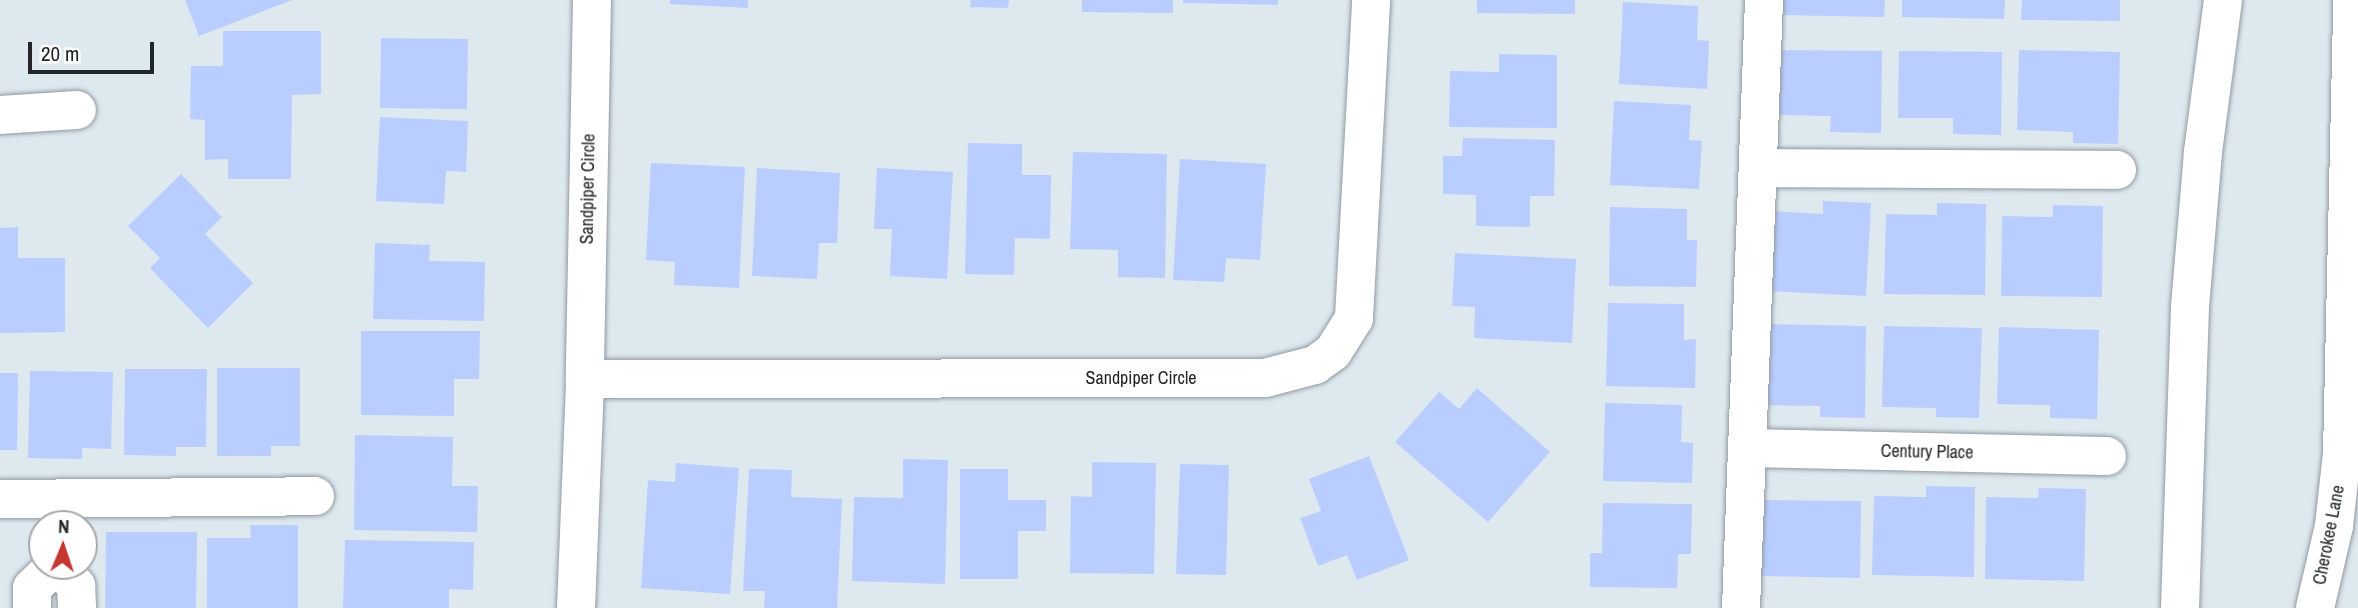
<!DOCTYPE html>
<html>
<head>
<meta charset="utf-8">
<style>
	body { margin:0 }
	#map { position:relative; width:2358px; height:608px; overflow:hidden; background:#dee8ef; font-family:"Archivo Narrow",sans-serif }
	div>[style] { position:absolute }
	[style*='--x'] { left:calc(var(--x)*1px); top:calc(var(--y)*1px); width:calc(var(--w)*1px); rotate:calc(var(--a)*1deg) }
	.building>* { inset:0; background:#bacdff }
	.roads { filter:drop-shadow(0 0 2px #919aa1) drop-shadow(0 0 2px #919aa1) }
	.street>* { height:38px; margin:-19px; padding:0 19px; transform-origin:19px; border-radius:19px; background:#fff }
	.secondary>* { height:38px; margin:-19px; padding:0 19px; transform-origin:19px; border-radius:19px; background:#fff }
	span { translate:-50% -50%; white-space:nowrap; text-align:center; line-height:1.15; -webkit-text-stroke:5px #fff; paint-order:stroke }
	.street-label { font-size:18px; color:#222628 }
	.north { position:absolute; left:28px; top:510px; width:70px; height:70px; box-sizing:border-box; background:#fff; border:2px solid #a7a8a9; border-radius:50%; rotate:2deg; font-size:19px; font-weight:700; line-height:28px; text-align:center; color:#222628 }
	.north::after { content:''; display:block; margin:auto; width:24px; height:32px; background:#c4362f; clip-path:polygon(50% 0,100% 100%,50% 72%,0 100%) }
	.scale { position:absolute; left:28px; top:42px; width:126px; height:32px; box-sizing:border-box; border:4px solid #222628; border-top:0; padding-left:9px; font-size:21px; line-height:24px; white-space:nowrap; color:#222628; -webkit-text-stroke:5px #fff; paint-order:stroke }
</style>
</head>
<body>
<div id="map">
	<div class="building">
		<i style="clip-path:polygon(185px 0,292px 0,199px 36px)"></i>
		<i style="clip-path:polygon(670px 0,748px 0,748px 8px,670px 4px)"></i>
		<i style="clip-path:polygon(971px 0,1009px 0,1008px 8px,970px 7px)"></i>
		<i style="clip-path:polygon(1082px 0,1173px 0,1173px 13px,1082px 12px)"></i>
		<i style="clip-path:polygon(1183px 0,1278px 0,1278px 5px,1183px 3px)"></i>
		<i style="clip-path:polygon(1477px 0,1575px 0,1575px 14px,1477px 13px)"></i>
		<i style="clip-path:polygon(1780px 0,1885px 0,1884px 17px,1780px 15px)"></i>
		<i style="clip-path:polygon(1902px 0,2005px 0,2004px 19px,1902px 17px)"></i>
		<i style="clip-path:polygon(2022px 0,2120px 0,2120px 21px,2021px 20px)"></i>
		<i style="clip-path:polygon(1623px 2px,1698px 6px,1697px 40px,1709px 41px,1707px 89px,1619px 84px)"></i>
		<i style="clip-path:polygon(223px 31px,321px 31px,321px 94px,292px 95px,291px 179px,228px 179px,228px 159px,205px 160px,205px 120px,190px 119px,191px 66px,223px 66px)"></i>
		<i style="clip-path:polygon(381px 38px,468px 39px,467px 109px,380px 108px)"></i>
		<i style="clip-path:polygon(1778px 50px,1882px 51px,1881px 133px,1830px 132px,1831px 116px,1777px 115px)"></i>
		<i style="clip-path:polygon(2019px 50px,2120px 52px,2118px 144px,2073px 143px,2073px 132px,2017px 130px)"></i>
		<i style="clip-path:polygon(1899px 51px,2002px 52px,2001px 135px,1953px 134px,1953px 118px,1898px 118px)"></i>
		<i style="clip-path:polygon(1499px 54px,1557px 55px,1557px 128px,1449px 127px,1450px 71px,1499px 72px)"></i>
		<i style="clip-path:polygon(1614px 101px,1691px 105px,1689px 140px,1702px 141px,1699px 189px,1610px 185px)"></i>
		<i style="clip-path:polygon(380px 117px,468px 121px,466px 172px,446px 171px,444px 204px,376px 201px)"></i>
		<i style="clip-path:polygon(1463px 138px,1555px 140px,1554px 196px,1530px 196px,1530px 227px,1476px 226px,1476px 195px,1443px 194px,1443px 156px,1462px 156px)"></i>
		<i style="clip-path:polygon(968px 143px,1022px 144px,1022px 175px,1051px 175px,1050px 239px,1015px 238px,1014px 275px,965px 274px)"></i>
		<i style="clip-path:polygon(1073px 152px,1167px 154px,1165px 278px,1118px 277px,1118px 250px,1070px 249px)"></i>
		<i style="clip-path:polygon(1180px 159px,1266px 164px,1260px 260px,1226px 258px,1224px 282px,1173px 280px)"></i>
		<i style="clip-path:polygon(651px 163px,745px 167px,739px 288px,674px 285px,675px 262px,646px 260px)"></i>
		<i style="clip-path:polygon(757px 168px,840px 173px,837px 243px,819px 243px,817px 279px,752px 276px)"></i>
		<i style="clip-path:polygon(877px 168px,953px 172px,947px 279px,890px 276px,892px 229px,874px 229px)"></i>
		<i style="clip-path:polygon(181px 174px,222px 217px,205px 234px,253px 283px,208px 328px,150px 268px,160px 258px,128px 226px)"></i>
		<i style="clip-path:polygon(1823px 201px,1871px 203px,1866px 296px,1767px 291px,1771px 211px,1823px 214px)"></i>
		<i style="clip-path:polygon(1937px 203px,1986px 204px,1985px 295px,1884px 294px,1886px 214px,1937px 215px)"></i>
		<i style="clip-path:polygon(2053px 205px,2103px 206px,2102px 297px,2001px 296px,2002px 216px,2053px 217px)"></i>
		<i style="clip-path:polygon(1610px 207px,1687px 209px,1687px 240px,1697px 240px,1696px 287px,1609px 286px)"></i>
		<i style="clip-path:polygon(18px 227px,18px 258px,65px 258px,65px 332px,0 333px,0 228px)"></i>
		<i style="clip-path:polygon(375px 243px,430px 245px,429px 261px,485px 262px,484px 321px,373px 319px)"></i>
		<i style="clip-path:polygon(1455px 253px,1576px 259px,1572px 343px,1474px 338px,1475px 307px,1452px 306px)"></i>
		<i style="clip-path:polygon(1608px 303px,1684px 304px,1684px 340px,1696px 339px,1695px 388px,1606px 386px)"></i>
		<i style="clip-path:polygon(1765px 324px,1866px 326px,1865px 418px,1820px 417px,1820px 406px,1764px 405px)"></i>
		<i style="clip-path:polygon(1884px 326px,1982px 328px,1979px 418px,1936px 417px,1936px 408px,1882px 407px)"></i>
		<i style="clip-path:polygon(1999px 327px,2099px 330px,2097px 419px,2050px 418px,2050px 405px,1997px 404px)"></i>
		<i style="clip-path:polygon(361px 331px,480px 331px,479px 379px,454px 379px,454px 416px,361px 415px)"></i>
		<i style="clip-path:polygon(217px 368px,300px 368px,300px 446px,271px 446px,271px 456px,217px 456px)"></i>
		<i style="clip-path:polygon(125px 369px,207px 369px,206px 447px,176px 447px,176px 456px,124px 455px)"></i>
		<i style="clip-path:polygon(30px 371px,113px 372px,111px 449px,82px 448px,82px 459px,28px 458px)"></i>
		<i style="clip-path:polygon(0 373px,18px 373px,17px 450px,0 450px)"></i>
		<i style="clip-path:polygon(1477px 388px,1550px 452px,1488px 522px,1395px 442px,1439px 392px,1459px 409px)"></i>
		<i style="clip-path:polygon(1605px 403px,1682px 405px,1681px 442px,1693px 443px,1692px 483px,1603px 481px)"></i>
		<i style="clip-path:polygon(355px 435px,453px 437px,452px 486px,478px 486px,477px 532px,354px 530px)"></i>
		<i style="clip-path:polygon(1369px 456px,1409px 560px,1357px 580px,1347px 555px,1318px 566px,1300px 518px,1321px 511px,1309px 479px)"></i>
		<i style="clip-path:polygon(903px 459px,948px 460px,945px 584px,852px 581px,854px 497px,903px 498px)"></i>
		<i style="clip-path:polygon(1092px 462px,1156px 463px,1154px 574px,1070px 573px,1071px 496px,1092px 497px)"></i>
		<i style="clip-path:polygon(676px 463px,739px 468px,730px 594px,641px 588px,648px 480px,675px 482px)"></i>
		<i style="clip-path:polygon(1180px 464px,1229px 465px,1226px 575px,1176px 574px)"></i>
		<i style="clip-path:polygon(749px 469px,792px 470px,791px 497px,842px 499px,837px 608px,764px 608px,765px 591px,743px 591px)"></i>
		<i style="clip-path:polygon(960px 469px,1008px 469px,1008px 500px,1046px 500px,1046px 531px,1018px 531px,1018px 579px,960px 579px)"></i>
		<i style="clip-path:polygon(1926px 486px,1975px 487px,1974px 577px,1872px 575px,1874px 496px,1926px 497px)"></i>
		<i style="clip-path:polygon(2039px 488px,2086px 489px,2084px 581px,1985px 579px,1986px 497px,2038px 498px)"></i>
		<i style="clip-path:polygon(1762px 500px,1861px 501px,1860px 578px,1761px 576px)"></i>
		<i style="clip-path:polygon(1603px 503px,1692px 504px,1691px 554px,1678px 554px,1677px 588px,1590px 587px,1590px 553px,1602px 553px)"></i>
		<i style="clip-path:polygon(250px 525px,298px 525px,298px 608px,207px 608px,207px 538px,251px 538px)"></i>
		<i style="clip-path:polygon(106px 532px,197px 532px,196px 608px,105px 608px)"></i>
		<i style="clip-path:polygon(345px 540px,474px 542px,473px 590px,449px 589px,449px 608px,343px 608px)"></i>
	</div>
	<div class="roads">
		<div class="street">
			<i style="--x:592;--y:0;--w:379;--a:91.1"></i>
			<i style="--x:585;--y:379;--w:680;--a:-0.08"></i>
			<i style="--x:1265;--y:378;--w:52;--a:-14.6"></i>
			<i style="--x:1315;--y:365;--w:22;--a:-36"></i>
			<i style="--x:1333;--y:352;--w:40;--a:-58"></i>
			<i style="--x:1354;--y:318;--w:318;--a:-86.9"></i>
			<i style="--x:0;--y:115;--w:77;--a:-3.7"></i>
			<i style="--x:1758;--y:168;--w:359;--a:0.3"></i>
			<i style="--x:1747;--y:448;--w:360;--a:1.3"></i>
			<i style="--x:0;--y:499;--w:315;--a:-0.5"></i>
			<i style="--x:57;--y:566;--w:28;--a:46"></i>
			<i style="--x:76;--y:586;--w:22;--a:87"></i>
			<i style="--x:32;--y:608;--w:20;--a:-90"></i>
			<i style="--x:32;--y:588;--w:32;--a:-44"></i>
			<i style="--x:576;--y:608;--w:229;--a:-87.7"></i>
			<i style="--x:1741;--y:608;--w:608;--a:-87.83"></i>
		</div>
		<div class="secondary">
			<i style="--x:2180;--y:608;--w:301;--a:-88.1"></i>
			<i style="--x:2190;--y:307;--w:156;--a:-85.2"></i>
			<i style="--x:2203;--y:152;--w:153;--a:-82.5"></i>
			<i style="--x:2315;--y:608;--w:84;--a:-77"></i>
			<i style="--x:2334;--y:526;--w:72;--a:-83.7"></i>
			<i style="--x:2342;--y:454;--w:454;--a:-88.7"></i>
		</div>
	</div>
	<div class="street-label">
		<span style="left:588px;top:189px;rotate:-89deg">Sandpiper Circle</span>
		<span style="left:1141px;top:378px">Sandpiper Circle</span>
		<span style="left:1927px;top:452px;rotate:1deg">Century Place</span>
		<span style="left:2329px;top:535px;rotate:-79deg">Cherokee Lane</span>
	</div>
	<div class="north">N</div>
	<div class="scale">20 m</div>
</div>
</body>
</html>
